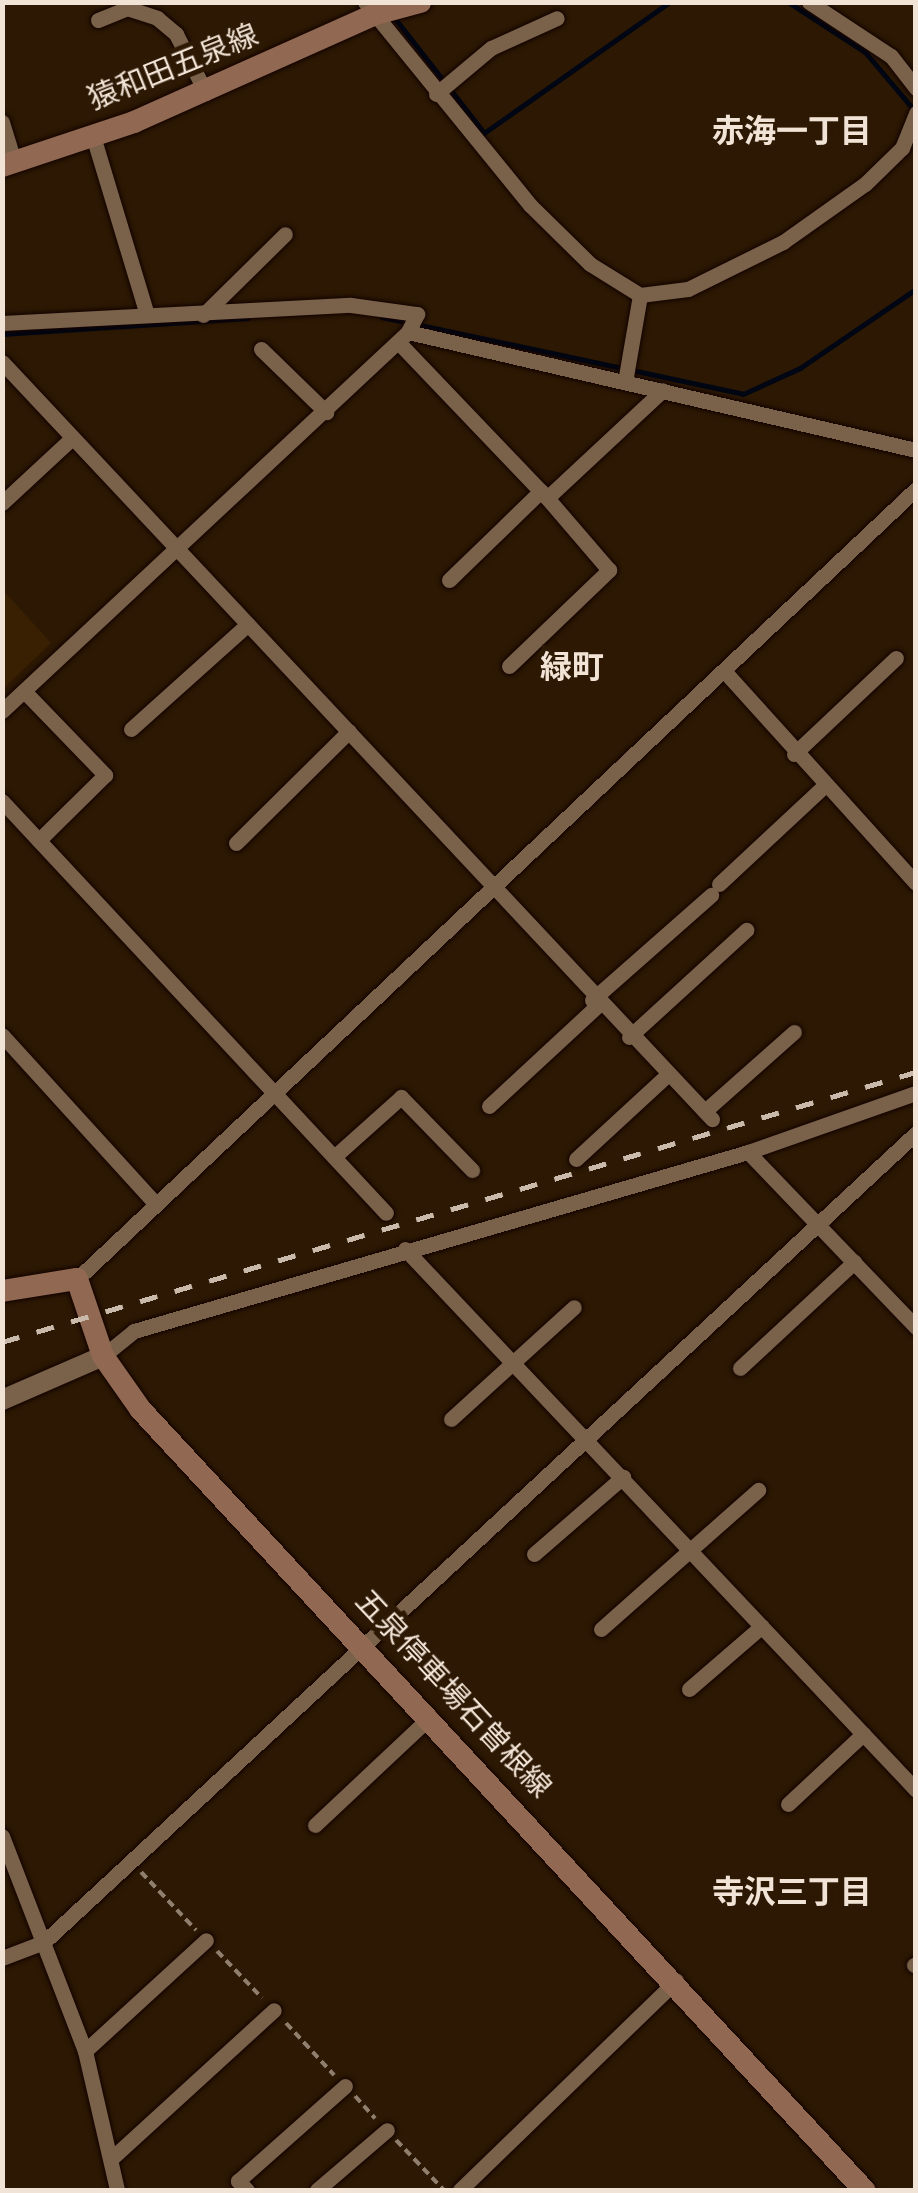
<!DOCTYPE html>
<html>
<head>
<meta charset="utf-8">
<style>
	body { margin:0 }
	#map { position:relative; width:918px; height:2193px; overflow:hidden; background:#2c1803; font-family:Overpass,"Noto Sans JP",sans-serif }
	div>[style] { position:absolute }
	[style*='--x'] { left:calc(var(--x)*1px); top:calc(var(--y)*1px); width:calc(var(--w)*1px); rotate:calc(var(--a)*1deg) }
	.built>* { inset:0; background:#392003 }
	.stream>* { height:5px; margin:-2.5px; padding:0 2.5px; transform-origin:2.5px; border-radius:2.5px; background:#000613 }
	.path>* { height:4px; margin-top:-2px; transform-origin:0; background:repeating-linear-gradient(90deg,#907f6e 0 8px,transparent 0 13px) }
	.roads { filter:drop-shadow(0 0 2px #130300) drop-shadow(0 0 2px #130300) }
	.minor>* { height:15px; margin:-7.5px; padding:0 7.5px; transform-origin:7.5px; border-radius:7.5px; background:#79614a }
	.tertiary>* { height:20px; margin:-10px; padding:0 10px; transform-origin:10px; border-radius:10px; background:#79614a }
	.secondary>* { height:22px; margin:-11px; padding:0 11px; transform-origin:11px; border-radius:11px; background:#916851 }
	.rail>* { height:5px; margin-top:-2.5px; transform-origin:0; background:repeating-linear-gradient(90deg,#c9baac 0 18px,transparent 0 36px) }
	span { translate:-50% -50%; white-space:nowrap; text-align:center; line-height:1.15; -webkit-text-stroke:10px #2c1803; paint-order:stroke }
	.street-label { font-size:30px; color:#f1e3d6 }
	.neighbourhood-label { font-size:32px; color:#f1e3d6; font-weight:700 }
	.frame { position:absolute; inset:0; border:5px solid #f1e3d6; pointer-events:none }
</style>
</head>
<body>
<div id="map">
	<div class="built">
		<i style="clip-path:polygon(3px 590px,51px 643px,3px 689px)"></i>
	</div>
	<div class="stream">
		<i style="--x:788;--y:2;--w:92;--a:33"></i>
		<i style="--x:865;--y:52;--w:76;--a:49.8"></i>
		<i style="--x:393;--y:16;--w:148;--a:52.1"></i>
		<i style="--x:484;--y:133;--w:228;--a:-35.2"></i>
		<i style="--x:382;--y:317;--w:369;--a:12"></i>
		<i style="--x:743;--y:394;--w:63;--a:-24.5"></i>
		<i style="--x:800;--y:368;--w:140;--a:-34.3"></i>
		<i style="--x:2;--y:334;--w:246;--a:-3.7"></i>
	</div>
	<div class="path">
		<i style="--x:141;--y:1872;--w:80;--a:46.5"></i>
		<i style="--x:217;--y:1951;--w:65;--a:46.2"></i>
		<i style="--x:286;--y:2023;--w:71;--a:47.3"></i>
		<i style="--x:355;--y:2096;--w:30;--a:48"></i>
		<i style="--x:396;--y:2140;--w:69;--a:46.2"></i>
	</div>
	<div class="roads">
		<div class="minor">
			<i style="--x:365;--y:2;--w:262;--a:50.9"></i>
			<i style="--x:530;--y:205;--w:84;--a:44.5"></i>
			<i style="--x:590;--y:264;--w:59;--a:31.8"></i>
			<i style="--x:640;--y:295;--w:48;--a:-7.1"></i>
			<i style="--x:688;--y:289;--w:106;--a:-26.3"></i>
			<i style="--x:783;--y:242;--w:100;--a:-35.3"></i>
			<i style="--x:865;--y:184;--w:52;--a:-44.2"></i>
			<i style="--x:902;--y:148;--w:38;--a:-68"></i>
			<i style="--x:809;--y:2;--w:98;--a:33.4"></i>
			<i style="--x:891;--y:56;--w:41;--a:52"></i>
			<i style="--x:98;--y:20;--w:31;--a:-22"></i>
			<i style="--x:127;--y:8;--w:32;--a:18"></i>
			<i style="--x:157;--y:18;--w:25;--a:40"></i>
			<i style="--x:176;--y:34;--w:66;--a:63"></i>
			<i style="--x:436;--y:94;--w:72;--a:-39.9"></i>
			<i style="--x:491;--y:48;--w:72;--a:-24.4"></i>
			<i style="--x:2;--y:122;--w:41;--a:72.9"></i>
			<i style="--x:93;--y:136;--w:187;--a:73.2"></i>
			<i style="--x:203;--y:315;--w:115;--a:-44.6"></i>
			<i style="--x:2;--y:323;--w:349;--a:-3"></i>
			<i style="--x:351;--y:305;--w:67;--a:7.8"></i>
			<i style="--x:417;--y:314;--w:20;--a:117"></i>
			<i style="--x:400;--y:344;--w:213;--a:46.3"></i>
			<i style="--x:547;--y:498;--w:158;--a:-43"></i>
			<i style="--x:261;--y:349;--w:91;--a:44.1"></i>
			<i style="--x:2;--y:362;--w:1038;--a:46.84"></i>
			<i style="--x:625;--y:382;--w:88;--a:-80.2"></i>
			<i style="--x:2;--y:503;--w:96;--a:-42.9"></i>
			<i style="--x:449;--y:580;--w:128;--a:-44.1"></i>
			<i style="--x:509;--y:666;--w:139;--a:-43.8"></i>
			<i style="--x:609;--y:570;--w:95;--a:-130.7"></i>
			<i style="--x:726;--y:673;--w:283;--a:47.9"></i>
			<i style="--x:24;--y:691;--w:117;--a:46"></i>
			<i style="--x:105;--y:775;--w:93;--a:135.4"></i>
			<i style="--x:2;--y:711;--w:555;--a:-43.03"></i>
			<i style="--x:408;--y:332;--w:522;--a:13.08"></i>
			<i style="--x:131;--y:729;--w:157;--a:-41.9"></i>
			<i style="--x:794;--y:754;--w:140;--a:-43.3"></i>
			<i style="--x:2;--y:801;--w:563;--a:47.01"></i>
			<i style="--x:236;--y:843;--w:159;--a:-44.7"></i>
			<i style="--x:719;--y:884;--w:144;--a:-43"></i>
			<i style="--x:592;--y:1000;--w:159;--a:-41.4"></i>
			<i style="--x:2;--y:1035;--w:226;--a:47.7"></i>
			<i style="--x:629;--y:1037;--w:159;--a:-42.4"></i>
			<i style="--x:489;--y:1106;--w:147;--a:-42.8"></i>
			<i style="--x:705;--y:1111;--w:119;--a:-41.6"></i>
			<i style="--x:748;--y:1152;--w:243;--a:46.2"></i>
			<i style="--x:334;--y:1157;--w:90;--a:-41.8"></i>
			<i style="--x:401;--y:1097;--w:102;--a:45.8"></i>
			<i style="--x:576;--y:1159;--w:124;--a:-42.7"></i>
			<i style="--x:405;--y:1249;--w:744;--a:46.63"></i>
			<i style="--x:77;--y:1279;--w:1152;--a:-43.28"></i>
			<i style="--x:103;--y:1356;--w:40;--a:-39"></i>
			<i style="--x:134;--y:1331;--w:640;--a:-16.25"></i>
			<i style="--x:748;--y:1152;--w:178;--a:-19.4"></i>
			<i style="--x:740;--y:1368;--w:156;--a:-42.9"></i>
			<i style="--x:451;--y:1419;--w:166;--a:-42.3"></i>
			<i style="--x:534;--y:1554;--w:118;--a:-40.9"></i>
			<i style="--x:601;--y:1629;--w:210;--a:-41.5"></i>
			<i style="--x:689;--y:1689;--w:96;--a:-40.8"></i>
			<i style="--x:788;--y:1804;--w:103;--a:-43"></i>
			<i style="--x:315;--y:1825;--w:158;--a:-43.2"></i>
			<i style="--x:2;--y:1836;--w:230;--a:68.9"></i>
			<i style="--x:85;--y:2051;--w:143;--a:77"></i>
			<i style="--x:2;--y:1958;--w:45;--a:-20.9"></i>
			<i style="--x:44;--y:1942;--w:1189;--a:-42.85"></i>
			<i style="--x:914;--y:1965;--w:2;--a:-27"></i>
			<i style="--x:85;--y:2051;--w:164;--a:-42.5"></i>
			<i style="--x:112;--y:2158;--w:219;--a:-42.4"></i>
			<i style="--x:247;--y:2190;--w:13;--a:-135"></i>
			<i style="--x:238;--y:2181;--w:143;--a:-41.6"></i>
			<i style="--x:317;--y:2190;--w:92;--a:-40.6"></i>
			<i style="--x:460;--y:2190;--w:301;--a:-44.1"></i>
		</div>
		<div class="tertiary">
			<i style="--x:2;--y:1400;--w:110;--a:-23.5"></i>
		</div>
		<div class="secondary">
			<i style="--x:2;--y:166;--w:139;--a:-18.4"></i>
			<i style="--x:134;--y:122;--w:264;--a:-24.1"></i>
			<i style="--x:375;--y:14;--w:47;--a:-14.9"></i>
			<i style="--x:2;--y:1291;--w:76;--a:-9.1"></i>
			<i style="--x:77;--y:1279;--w:81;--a:71.3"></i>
			<i style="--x:103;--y:1356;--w:66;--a:54.9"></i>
			<i style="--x:141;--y:1410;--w:1064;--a:47.17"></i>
		</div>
	</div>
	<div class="rail">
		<i style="--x:2;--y:1342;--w:953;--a:-16.46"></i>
	</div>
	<div class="street-label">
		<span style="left:174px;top:70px;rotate:-22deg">猿和田五泉線</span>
		<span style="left:451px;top:1696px;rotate:47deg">五泉停車場石曽根線</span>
	</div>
	<div class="neighbourhood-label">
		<span style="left:792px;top:134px">赤海一丁目</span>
		<span style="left:572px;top:670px">緑町</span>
		<span style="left:792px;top:1895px">寺沢三丁目</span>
	</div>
	<div class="frame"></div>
</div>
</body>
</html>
